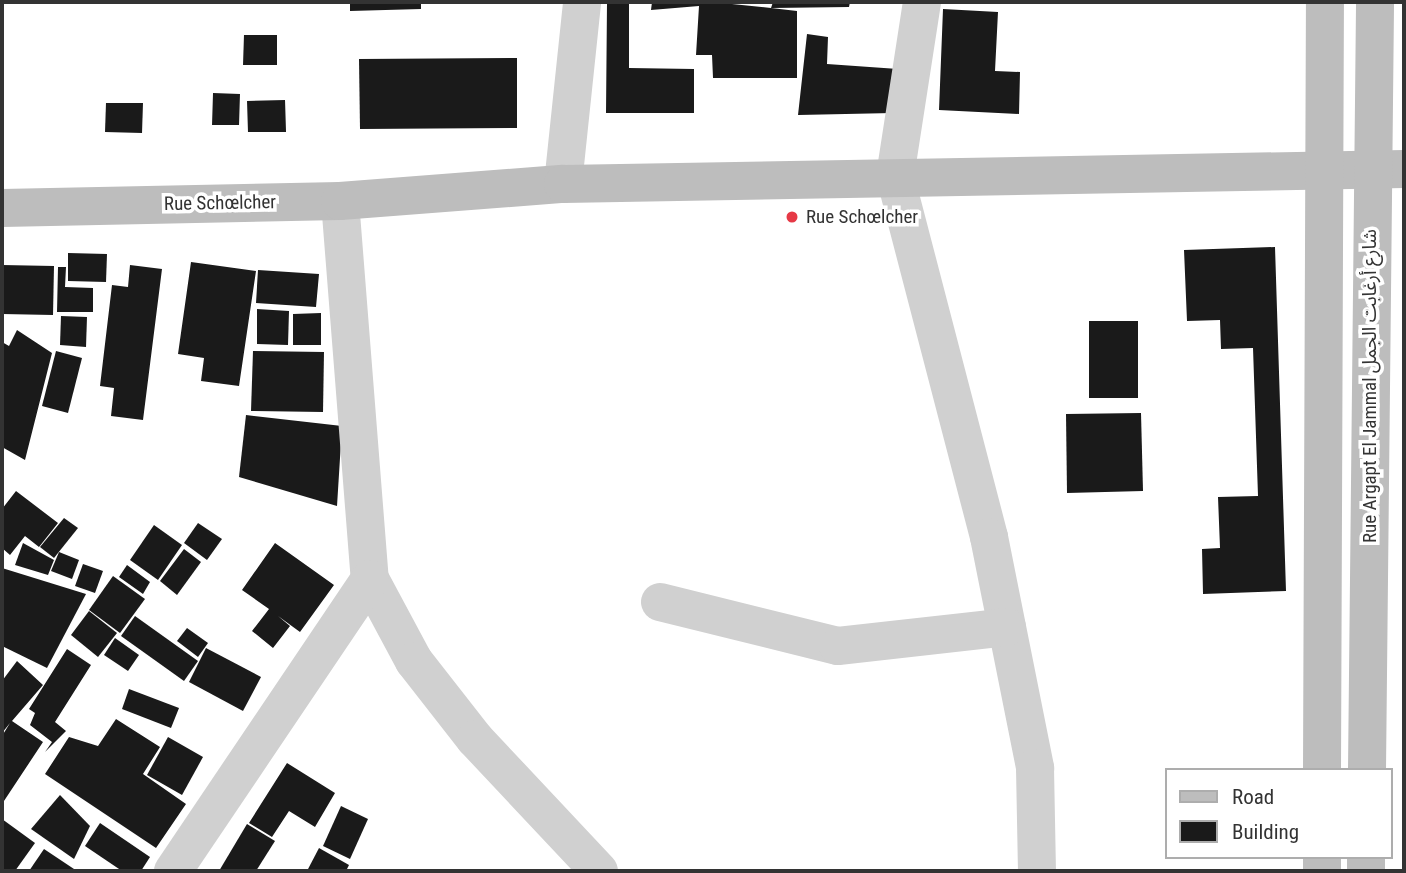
<!DOCTYPE html>
<html>
<head>
<meta charset="utf-8">
<style>
	body { margin:0 }
	#map { position:relative; width:1406px; height:873px; overflow:hidden; background:#fff; font-family:"Roboto Condensed","Noto Sans Arabic",sans-serif }
	div>[style] { position:absolute }
	[style*='--x'] { left:calc(var(--x)*1px); top:calc(var(--y)*1px); width:calc(var(--w)*1px); rotate:calc(var(--a)*1deg) }
	.building>* { inset:0; background:#1a1a1a }
	.street>* { height:38px; margin:-19px; padding:0 19px; transform-origin:19px; border-radius:19px; background:#d0d0d0 }
	.secondary>* { height:38px; margin:-19px; padding:0 19px; transform-origin:19px; border-radius:19px; background:#bdbdbd }
	.dots>* { width:19px; height:19px; translate:-50% -50%; box-sizing:border-box; border:4px solid #fff; border-radius:50% }
	span { translate:-50% -50%; white-space:nowrap; text-align:center; line-height:1.15; -webkit-text-stroke:7px #fff; paint-order:stroke }
	.street-label { font-size:19px; color:#333 }
	.poi-label { font-size:19px; color:#333 }
	.left { translate:0 -50%; text-align:left }
	.frame { position:absolute; inset:0; border:4px solid #333; pointer-events:none }
	.legend { position:absolute; left:1165px; top:768px; width:228px; height:91px; box-sizing:border-box; background:#fff; border:2px solid #adadad; margin:0; padding:9px 12px; list-style:none; font-size:21px; color:#333 }
	.legend li { display:flex; align-items:center; gap:14px; height:35px }
	.legend b { width:35px; border:2px solid #adadad }
</style>
</head>
<body>
<div id="map">
	<div class="building">
		<i style="clip-path:polygon(350px 2px,421px 2px,421px 9px,350px 11px)"></i>
		<i style="clip-path:polygon(607px 2px,629px 2px,629px 68px,694px 69px,694px 113px,606px 113px)"></i>
		<i style="clip-path:polygon(652px 2px,736px 2px,732px 4px,771px 8px,773px 2px,850px 2px,849px 7px,771px 8px,797px 11px,797px 78px,713px 78px,712px 55px,696px 55px,699px 6px,651px 10px)"></i>
		<i style="clip-path:polygon(943px 9px,998px 12px,995px 71px,1020px 72px,1019px 114px,939px 110px)"></i>
		<i style="clip-path:polygon(807px 34px,828px 37px,827px 64px,898px 69px,893px 113px,798px 115px)"></i>
		<i style="clip-path:polygon(244px 35px,277px 35px,277px 65px,243px 65px)"></i>
		<i style="clip-path:polygon(517px 58px,517px 128px,360px 129px,359px 59px)"></i>
		<i style="clip-path:polygon(213px 93px,240px 94px,239px 125px,212px 125px)"></i>
		<i style="clip-path:polygon(285px 100px,286px 132px,248px 132px,247px 101px)"></i>
		<i style="clip-path:polygon(106px 103px,143px 103px,142px 133px,105px 132px)"></i>
		<i style="clip-path:polygon(1275px 247px,1286px 591px,1203px 594px,1202px 549px,1220px 548px,1218px 497px,1258px 496px,1253px 348px,1221px 349px,1220px 320px,1187px 321px,1184px 250px)"></i>
		<i style="clip-path:polygon(68px 253px,107px 254px,106px 282px,68px 281px)"></i>
		<i style="clip-path:polygon(191px 262px,256px 271px,239px 386px,201px 381px,204px 358px,178px 354px)"></i>
		<i style="clip-path:polygon(2px 265px,54px 266px,53px 315px,2px 314px)"></i>
		<i style="clip-path:polygon(130px 265px,162px 269px,143px 420px,111px 416px,114px 388px,100px 386px,112px 285px,128px 287px)"></i>
		<i style="clip-path:polygon(58px 267px,66px 267px,65px 287px,93px 288px,93px 312px,57px 312px)"></i>
		<i style="clip-path:polygon(258px 270px,319px 274px,316px 307px,256px 303px)"></i>
		<i style="clip-path:polygon(257px 309px,289px 311px,288px 345px,257px 344px)"></i>
		<i style="clip-path:polygon(321px 313px,321px 345px,293px 345px,293px 314px)"></i>
		<i style="clip-path:polygon(61px 316px,87px 317px,86px 347px,60px 345px)"></i>
		<i style="clip-path:polygon(1089px 321px,1138px 321px,1138px 398px,1089px 398px)"></i>
		<i style="clip-path:polygon(17px 330px,52px 353px,25px 460px,2px 447px,2px 342px,9px 346px)"></i>
		<i style="clip-path:polygon(56px 351px,82px 358px,68px 413px,42px 406px)"></i>
		<i style="clip-path:polygon(253px 351px,324px 352px,323px 412px,251px 411px)"></i>
		<i style="clip-path:polygon(1141px 413px,1143px 491px,1067px 493px,1066px 414px)"></i>
		<i style="clip-path:polygon(246px 415px,342px 426px,337px 506px,239px 477px)"></i>
		<i style="clip-path:polygon(16px 491px,58px 523px,39px 547px,25px 536px,10px 555px,2px 548px,2px 509px)"></i>
		<i style="clip-path:polygon(64px 518px,78px 528px,54px 558px,40px 547px)"></i>
		<i style="clip-path:polygon(198px 523px,222px 539px,207px 560px,184px 543px)"></i>
		<i style="clip-path:polygon(154px 525px,182px 545px,158px 580px,130px 560px)"></i>
		<i style="clip-path:polygon(23px 543px,54px 560px,48px 575px,15px 565px)"></i>
		<i style="clip-path:polygon(275px 543px,334px 585px,300px 632px,278px 616px,290px 626px,273px 648px,252px 631px,269px 609px,242px 590px)"></i>
		<i style="clip-path:polygon(184px 549px,201px 562px,177px 595px,160px 581px)"></i>
		<i style="clip-path:polygon(59px 552px,79px 560px,72px 579px,51px 571px)"></i>
		<i style="clip-path:polygon(83px 564px,103px 571px,95px 593px,75px 586px)"></i>
		<i style="clip-path:polygon(127px 565px,150px 582px,143px 594px,119px 577px)"></i>
		<i style="clip-path:polygon(2px 568px,86px 594px,47px 668px,2px 646px)"></i>
		<i style="clip-path:polygon(113px 576px,145px 599px,120px 633px,89px 610px)"></i>
		<i style="clip-path:polygon(89px 611px,117px 633px,98px 657px,71px 635px)"></i>
		<i style="clip-path:polygon(135px 616px,198px 661px,184px 681px,121px 636px)"></i>
		<i style="clip-path:polygon(187px 628px,208px 643px,198px 657px,177px 641px)"></i>
		<i style="clip-path:polygon(115px 638px,139px 655px,128px 671px,104px 655px)"></i>
		<i style="clip-path:polygon(206px 648px,261px 677px,243px 711px,189px 682px)"></i>
		<i style="clip-path:polygon(67px 649px,91px 665px,55px 722px,66px 731px,45px 752px,52px 742px,30px 725px,35px 713px,29px 709px)"></i>
		<i style="clip-path:polygon(17px 661px,43px 685px,12px 721px,43px 742px,2px 804px,2px 736px,10px 723px,2px 733px,2px 681px)"></i>
		<i style="clip-path:polygon(129px 689px,179px 708px,171px 728px,122px 709px)"></i>
		<i style="clip-path:polygon(116px 719px,160px 747px,143px 774px,186px 804px,156px 848px,45px 774px,69px 737px,98px 746px)"></i>
		<i style="clip-path:polygon(168px 737px,203px 757px,182px 795px,147px 775px)"></i>
		<i style="clip-path:polygon(287px 763px,335px 793px,315px 827px,289px 811px,272px 837px,249px 823px)"></i>
		<i style="clip-path:polygon(60px 795px,90px 826px,74px 859px,31px 829px)"></i>
		<i style="clip-path:polygon(341px 806px,368px 819px,350px 859px,323px 846px)"></i>
		<i style="clip-path:polygon(2px 819px,35px 843px,15px 871px,2px 871px)"></i>
		<i style="clip-path:polygon(100px 823px,150px 857px,141px 871px,122px 871px,85px 846px)"></i>
		<i style="clip-path:polygon(247px 824px,275px 841px,256px 871px,219px 871px)"></i>
		<i style="clip-path:polygon(319px 848px,349px 865px,346px 871px,307px 871px)"></i>
		<i style="clip-path:polygon(44px 849px,77px 871px,29px 871px)"></i>
	</div>
	<div class="street">
		<i style="--x:922;--y:2;--w:176;--a:98.8"></i>
		<i style="--x:895;--y:176;--w:373;--a:75.4"></i>
		<i style="--x:989;--y:537;--w:236;--a:78.7"></i>
		<i style="--x:1035;--y:768;--w:103;--a:88.9"></i>
		<i style="--x:563;--y:184;--w:183;--a:-84"></i>
		<i style="--x:340;--y:201;--w:379;--a:85.5"></i>
		<i style="--x:370;--y:579;--w:93;--a:61.8"></i>
		<i style="--x:414;--y:661;--w:99;--a:52"></i>
		<i style="--x:475;--y:739;--w:181;--a:46.8"></i>
		<i style="--x:660;--y:602;--w:183;--a:13.9"></i>
		<i style="--x:838;--y:646;--w:170;--a:-6.4"></i>
		<i style="--x:173;--y:871;--w:352;--a:-56"></i>
	</div>
	<div class="secondary">
		<i style="--x:2;--y:208;--w:338;--a:-1.2"></i>
		<i style="--x:340;--y:201;--w:224;--a:-4.4"></i>
		<i style="--x:563;--y:184;--w:841;--a:-1.02"></i>
		<i style="--x:1322;--y:770;--w:768;--a:-89.78"></i>
		<i style="--x:1367;--y:770;--w:768;--a:-89.4"></i>
		<i style="--x:1322;--y:871;--w:14;--a:-90"></i>
		<i style="--x:1366;--y:871;--w:14;--a:-90"></i>
	</div>
	<div class="dots">
		<i style="left:792px;top:217px;background:#e63946"></i>
	</div>
	<div class="street-label">
		<span style="left:220px;top:203px;rotate:-1deg">Rue Schœlcher</span>
		<span style="left:1370px;top:386px;rotate:-90deg">Rue Argapt El Jammal شارع أرغابت الجمل</span>
	</div>
	<div class="poi-label">
		<span class="left" style="left:806px;top:217px">Rue Schœlcher</span>
	</div>
	<div class="frame"></div>
	<ul class="legend">
	<li><b style="height:9px;background:#bdbdbd"></b>Road</li>
	<li><b style="height:19px;background:#1a1a1a"></b>Building</li>
	</ul>
</div>
</body>
</html>
